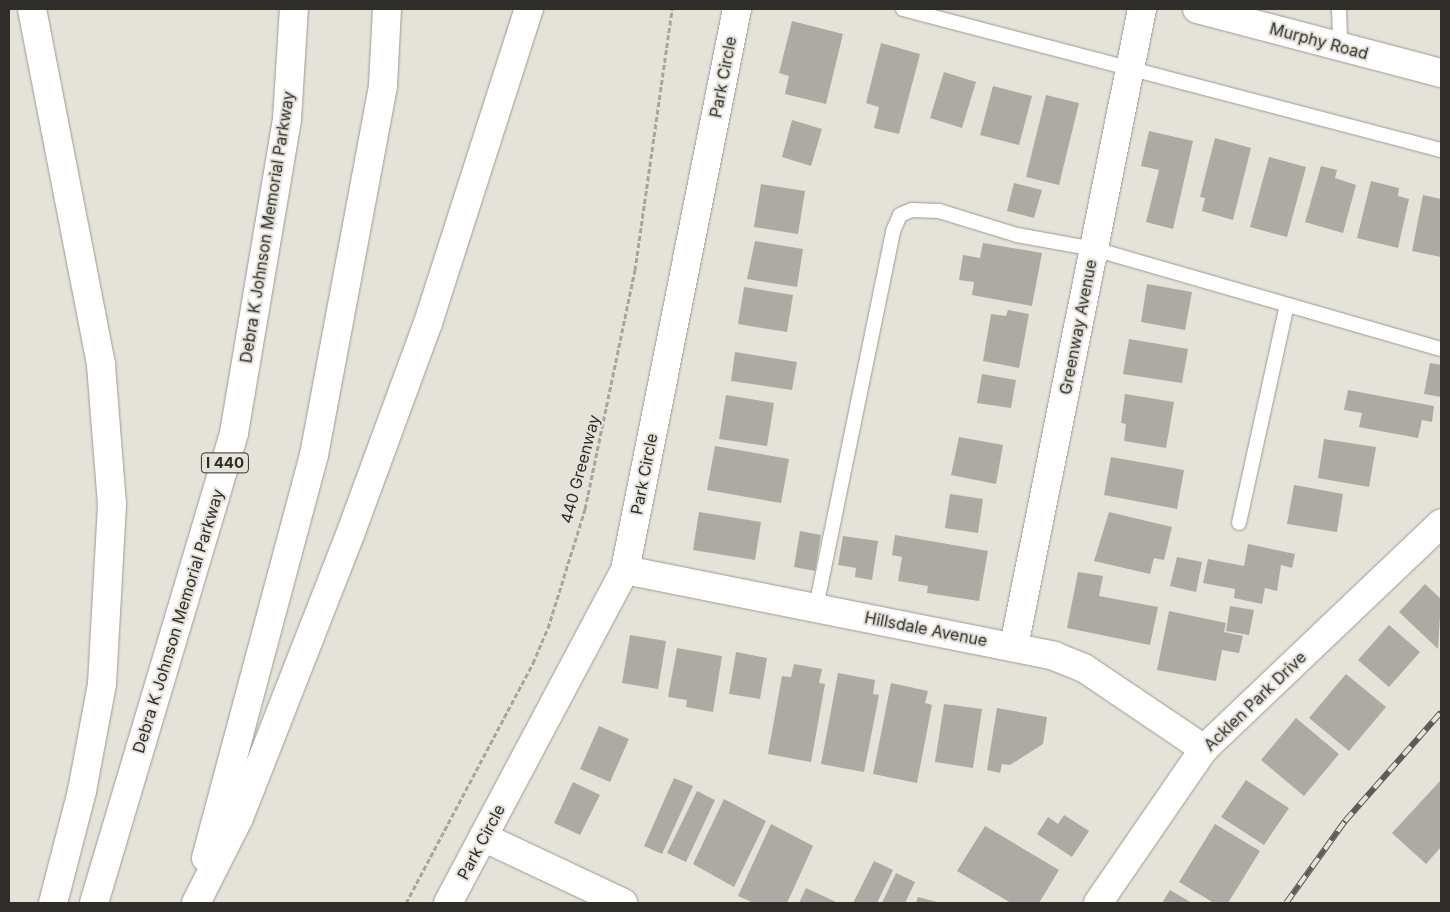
<!DOCTYPE html>
<html>
<head>
<meta charset="utf-8">
<style>
	body { margin:0 }
	#map { position:relative; width:1450px; height:912px; overflow:hidden; background:#e4e2d9; font-family:Inter,sans-serif }
	div>[style] { position:absolute }
	[style*='--x'] { left:calc(var(--x)*1px); top:calc(var(--y)*1px); width:calc(var(--w)*1px); rotate:calc(var(--a)*1deg) }
	.building>* { inset:0; background:#acaaa2 }
	.path>* { height:3px; margin-top:-1.5px; transform-origin:0; background:repeating-linear-gradient(90deg,#a7a59e 0 5px,transparent 0 7.5px) }
	.roads { filter:drop-shadow(0 0 1px #9c9a92) drop-shadow(0 0 1px #9c9a92) }
	.lane>* { height:14px; margin:-7px; padding:0 7px; transform-origin:7px; border-radius:7px; background:#fff }
	.street>* { height:28px; margin:-14px; padding:0 14px; transform-origin:14px; border-radius:14px; background:#fff }
	.primary>* { height:28px; margin:-14px; padding:0 14px; transform-origin:14px; border-radius:14px; background:#fff }
	.highway>* { height:28px; margin:-14px; padding:0 14px; transform-origin:14px; border-radius:14px; background:#fff }
	.rail>* { height:5.5px; margin-top:-2.75px; transform-origin:0; background:repeating-linear-gradient(90deg,#e4e2d9 0 11px,#5e5c57 0 22px); box-sizing:border-box; border-block:1px solid #5e5c57 }
	span { translate:-50% -50%; white-space:nowrap; text-align:center; line-height:1.15; -webkit-text-stroke:4px #e4e2d9; paint-order:stroke }
	.shield-label span { padding:1px 4px; background:#e4e2d9; border:1px solid; border-radius:4px; -webkit-text-stroke-width:0 }
	.shield-label { font-size:15px; color:#2e2d29; font-weight:700 }
	.street-label { font-size:16px; color:#2e2d29 }
	.frame { position:absolute; inset:0; border:10px solid #2e2d29; pointer-events:none }
</style>
</head>
<body>
<div id="map">
	<div class="building">
		<i style="clip-path:polygon(792px 21px,843px 34px,826px 104px,785px 94px,789px 76px,779px 73px)"></i>
		<i style="clip-path:polygon(881px 43px,920px 54px,899px 134px,874px 128px,879px 107px,866px 103px)"></i>
		<i style="clip-path:polygon(944px 72px,976px 82px,962px 128px,930px 118px)"></i>
		<i style="clip-path:polygon(993px 86px,1032px 96px,1019px 145px,980px 135px)"></i>
		<i style="clip-path:polygon(1046px 95px,1079px 103px,1059px 185px,1026px 177px)"></i>
		<i style="clip-path:polygon(792px 120px,822px 129px,811px 166px,782px 157px)"></i>
		<i style="clip-path:polygon(1149px 131px,1193px 141px,1173px 229px,1146px 222px,1159px 170px,1141px 166px)"></i>
		<i style="clip-path:polygon(1215px 138px,1251px 148px,1233px 220px,1202px 211px,1205px 198px,1200px 197px)"></i>
		<i style="clip-path:polygon(1269px 157px,1306px 167px,1287px 237px,1250px 227px)"></i>
		<i style="clip-path:polygon(1321px 166px,1337px 170px,1335px 178px,1356px 185px,1343px 233px,1305px 222px)"></i>
		<i style="clip-path:polygon(1371px 181px,1399px 188px,1398px 196px,1409px 199px,1398px 248px,1357px 238px)"></i>
		<i style="clip-path:polygon(1014px 183px,1042px 190px,1034px 218px,1007px 211px)"></i>
		<i style="clip-path:polygon(761px 184px,805px 191px,798px 234px,754px 227px)"></i>
		<i style="clip-path:polygon(1423px 195px,1441px 199px,1441px 257px,1412px 251px)"></i>
		<i style="clip-path:polygon(755px 241px,803px 249px,797px 287px,747px 279px)"></i>
		<i style="clip-path:polygon(983px 243px,1042px 253px,1032px 306px,972px 295px,974px 282px,959px 280px,963px 255px,980px 258px)"></i>
		<i style="clip-path:polygon(1147px 284px,1192px 292px,1185px 330px,1141px 322px)"></i>
		<i style="clip-path:polygon(744px 287px,793px 295px,787px 332px,738px 324px)"></i>
		<i style="clip-path:polygon(1008px 310px,1029px 314px,1019px 368px,983px 361px,991px 314px,1006px 316px)"></i>
		<i style="clip-path:polygon(1129px 339px,1188px 349px,1182px 383px,1123px 374px)"></i>
		<i style="clip-path:polygon(735px 352px,797px 362px,792px 390px,731px 381px)"></i>
		<i style="clip-path:polygon(1430px 363px,1441px 365px,1441px 397px,1424px 394px)"></i>
		<i style="clip-path:polygon(982px 374px,1016px 380px,1011px 408px,977px 403px)"></i>
		<i style="clip-path:polygon(1348px 390px,1434px 406px,1432px 422px,1422px 420px,1418px 438px,1359px 427px,1362px 413px,1344px 410px)"></i>
		<i style="clip-path:polygon(1125px 394px,1174px 402px,1166px 448px,1124px 441px,1126px 424px,1121px 423px)"></i>
		<i style="clip-path:polygon(726px 395px,774px 403px,767px 446px,719px 439px)"></i>
		<i style="clip-path:polygon(959px 437px,1003px 445px,996px 484px,951px 475px)"></i>
		<i style="clip-path:polygon(1324px 439px,1376px 447px,1369px 487px,1318px 478px)"></i>
		<i style="clip-path:polygon(715px 446px,789px 459px,781px 503px,707px 490px)"></i>
		<i style="clip-path:polygon(1111px 457px,1184px 470px,1177px 509px,1104px 495px)"></i>
		<i style="clip-path:polygon(1294px 485px,1343px 494px,1337px 532px,1287px 524px)"></i>
		<i style="clip-path:polygon(950px 494px,983px 499px,978px 533px,945px 528px)"></i>
		<i style="clip-path:polygon(699px 512px,761px 522px,755px 560px,693px 550px)"></i>
		<i style="clip-path:polygon(1109px 512px,1172px 527px,1164px 560px,1154px 558px,1150px 574px,1094px 561px)"></i>
		<i style="clip-path:polygon(800px 531px,821px 535px,815px 571px,794px 567px)"></i>
		<i style="clip-path:polygon(895px 535px,988px 551px,979px 601px,927px 593px,928px 586px,898px 581px,902px 557px,892px 555px)"></i>
		<i style="clip-path:polygon(843px 536px,878px 541px,872px 580px,855px 577px,856px 568px,838px 565px)"></i>
		<i style="clip-path:polygon(1248px 544px,1295px 554px,1292px 568px,1281px 565px,1277px 591px,1265px 588px,1262px 604px,1234px 598px,1235px 589px,1203px 583px,1208px 559px,1244px 566px)"></i>
		<i style="clip-path:polygon(1177px 557px,1202px 562px,1196px 592px,1170px 586px)"></i>
		<i style="clip-path:polygon(1078px 572px,1103px 576px,1099px 596px,1158px 607px,1150px 645px,1067px 628px)"></i>
		<i style="clip-path:polygon(1425px 584px,1441px 599px,1438px 649px,1399px 612px)"></i>
		<i style="clip-path:polygon(1230px 606px,1254px 610px,1249px 635px,1226px 631px)"></i>
		<i style="clip-path:polygon(1169px 611px,1226px 623px,1224px 632px,1243px 636px,1239px 653px,1222px 650px,1216px 681px,1157px 670px)"></i>
		<i style="clip-path:polygon(1389px 625px,1420px 652px,1389px 687px,1358px 660px)"></i>
		<i style="clip-path:polygon(630px 635px,666px 641px,658px 689px,622px 683px)"></i>
		<i style="clip-path:polygon(677px 648px,722px 656px,713px 712px,686px 707px,687px 700px,668px 697px)"></i>
		<i style="clip-path:polygon(736px 652px,767px 658px,760px 699px,729px 694px)"></i>
		<i style="clip-path:polygon(794px 664px,822px 669px,819px 683px,825px 684px,811px 762px,768px 754px,782px 676px,791px 677px)"></i>
		<i style="clip-path:polygon(838px 673px,875px 680px,873px 694px,879px 695px,864px 772px,821px 764px)"></i>
		<i style="clip-path:polygon(1346px 674px,1386px 707px,1349px 751px,1309px 718px)"></i>
		<i style="clip-path:polygon(891px 683px,928px 691px,925px 703px,932px 705px,917px 783px,873px 774px)"></i>
		<i style="clip-path:polygon(944px 704px,982px 709px,973px 768px,935px 762px)"></i>
		<i style="clip-path:polygon(997px 708px,1047px 717px,1043px 744px,1010px 765px,1002px 764px,1000px 773px,987px 770px)"></i>
		<i style="clip-path:polygon(1296px 718px,1339px 754px,1304px 796px,1261px 760px)"></i>
		<i style="clip-path:polygon(599px 726px,629px 739px,610px 782px,580px 769px)"></i>
		<i style="clip-path:polygon(674px 778px,693px 786px,662px 854px,644px 846px)"></i>
		<i style="clip-path:polygon(1246px 780px,1289px 808px,1264px 845px,1221px 817px)"></i>
		<i style="clip-path:polygon(1441px 780px,1441px 847px,1426px 864px,1392px 833px)"></i>
		<i style="clip-path:polygon(573px 782px,600px 795px,580px 835px,554px 823px)"></i>
		<i style="clip-path:polygon(697px 791px,715px 800px,686px 862px,667px 853px)"></i>
		<i style="clip-path:polygon(724px 799px,766px 821px,734px 887px,693px 864px)"></i>
		<i style="clip-path:polygon(1064px 815px,1089px 831px,1072px 857px,1037px 834px,1048px 817px,1058px 824px)"></i>
		<i style="clip-path:polygon(771px 824px,813px 846px,787px 903px,754px 903px,738px 896px)"></i>
		<i style="clip-path:polygon(1215px 824px,1260px 851px,1228px 903px,1214px 903px,1179px 882px)"></i>
		<i style="clip-path:polygon(985px 826px,1059px 870px,1039px 903px,1011px 903px,957px 871px)"></i>
		<i style="clip-path:polygon(874px 861px,893px 870px,877px 903px,853px 903px)"></i>
		<i style="clip-path:polygon(896px 873px,915px 882px,905px 903px,882px 903px)"></i>
		<i style="clip-path:polygon(806px 888px,838px 903px,799px 903px)"></i>
		<i style="clip-path:polygon(1170px 890px,1192px 903px,1162px 903px)"></i>
		<i style="clip-path:polygon(918px 897px,937px 902px,936px 903px,916px 903px)"></i>
	</div>
	<div class="path">
		<i style="--x:406;--y:903;--w:272;--a:-62.1"></i>
		<i style="--x:533;--y:663;--w:38;--a:-67"></i>
		<i style="--x:548;--y:628;--w:125;--a:-72.7"></i>
		<i style="--x:585;--y:509;--w:244;--a:-78.2"></i>
		<i style="--x:635;--y:270;--w:264;--a:-81.9"></i>
	</div>
	<div class="roads">
		<div class="lane">
			<i style="--x:903;--y:9;--w:556;--a:14.69"></i>
			<i style="--x:1339;--y:9;--w:37;--a:88"></i>
			<i style="--x:1239;--y:523;--w:223;--a:-77.6"></i>
			<i style="--x:816;--y:607;--w:384;--a:-78.4"></i>
			<i style="--x:893;--y:231;--w:17;--a:-66"></i>
			<i style="--x:900;--y:215;--w:13;--a:-23"></i>
			<i style="--x:912;--y:210;--w:27;--a:2"></i>
			<i style="--x:939;--y:211;--w:82;--a:17.1"></i>
			<i style="--x:1017;--y:235;--w:78;--a:10.3"></i>
			<i style="--x:1094;--y:249;--w:361;--a:16.1"></i>
		</div>
		<div class="street">
			<i style="--x:625;--y:570;--w:438;--a:11.3"></i>
			<i style="--x:1054;--y:656;--w:32;--a:22"></i>
			<i style="--x:1084;--y:668;--w:145;--a:34"></i>
			<i style="--x:1014;--y:646;--w:650;--a:-78.64"></i>
			<i style="--x:483;--y:837;--w:155;--a:25.2"></i>
			<i style="--x:448;--y:903;--w:377;--a:-62"></i>
			<i style="--x:625;--y:570;--w:572;--a:-78.71"></i>
			<i style="--x:1098;--y:903;--w:187;--a:-55.5"></i>
			<i style="--x:1204;--y:749;--w:327;--a:-43.6"></i>
		</div>
		<div class="primary">
			<i style="--x:1197;--y:9;--w:252;--a:14.7"></i>
		</div>
		<div class="highway">
			<i style="--x:32;--y:9;--w:363;--a:79"></i>
			<i style="--x:101;--y:365;--w:140;--a:85.5"></i>
			<i style="--x:112;--y:505;--w:179;--a:93.2"></i>
			<i style="--x:102;--y:684;--w:109;--a:100.6"></i>
			<i style="--x:82;--y:791;--w:116;--a:104.5"></i>
			<i style="--x:206;--y:858;--w:417;--a:-75"></i>
			<i style="--x:314;--y:455;--w:376;--a:-79.4"></i>
			<i style="--x:383;--y:85;--w:76;--a:-87"></i>
			<i style="--x:94;--y:903;--w:490;--a:-73.4"></i>
			<i style="--x:234;--y:433;--w:318;--a:-80.4"></i>
			<i style="--x:287;--y:119;--w:110;--a:-86.4"></i>
			<i style="--x:196;--y:903;--w:95;--a:-63.2"></i>
			<i style="--x:239;--y:818;--w:307;--a:-68.6"></i>
			<i style="--x:351;--y:532;--w:223;--a:-69.8"></i>
			<i style="--x:428;--y:323;--w:330;--a:-72.2"></i>
		</div>
	</div>
	<div class="rail">
		<i style="--x:1286;--y:903;--w:101;--a:-54.3"></i>
		<i style="--x:1345;--y:821;--w:145;--a:-48.6"></i>
	</div>
	<div class="shield-label">
		<span style="left:225px;top:463px">I 440</span>
	</div>
	<div class="street-label">
		<span style="left:1319px;top:41px;rotate:15deg">Murphy Road</span>
		<span style="left:723px;top:77px;rotate:-79deg">Park Circle</span>
		<span style="left:267px;top:227px;rotate:-81deg">Debra K Johnson Memorial Parkway</span>
		<span style="left:1078px;top:327px;rotate:-79deg">Greenway Avenue</span>
		<span style="left:580px;top:469px;rotate:-75deg">440 Greenway</span>
		<span style="left:644px;top:474px;rotate:-79deg">Park Circle</span>
		<span style="left:178px;top:621px;rotate:-73deg">Debra K Johnson Memorial Parkway</span>
		<span style="left:926px;top:629px;rotate:11deg">Hillsdale Avenue</span>
		<span style="left:1255px;top:701px;rotate:-44deg">Acklen Park Drive</span>
		<span style="left:481px;top:842px;rotate:-62deg">Park Circle</span>
	</div>
	<div class="frame"></div>
</div>
</body>
</html>
